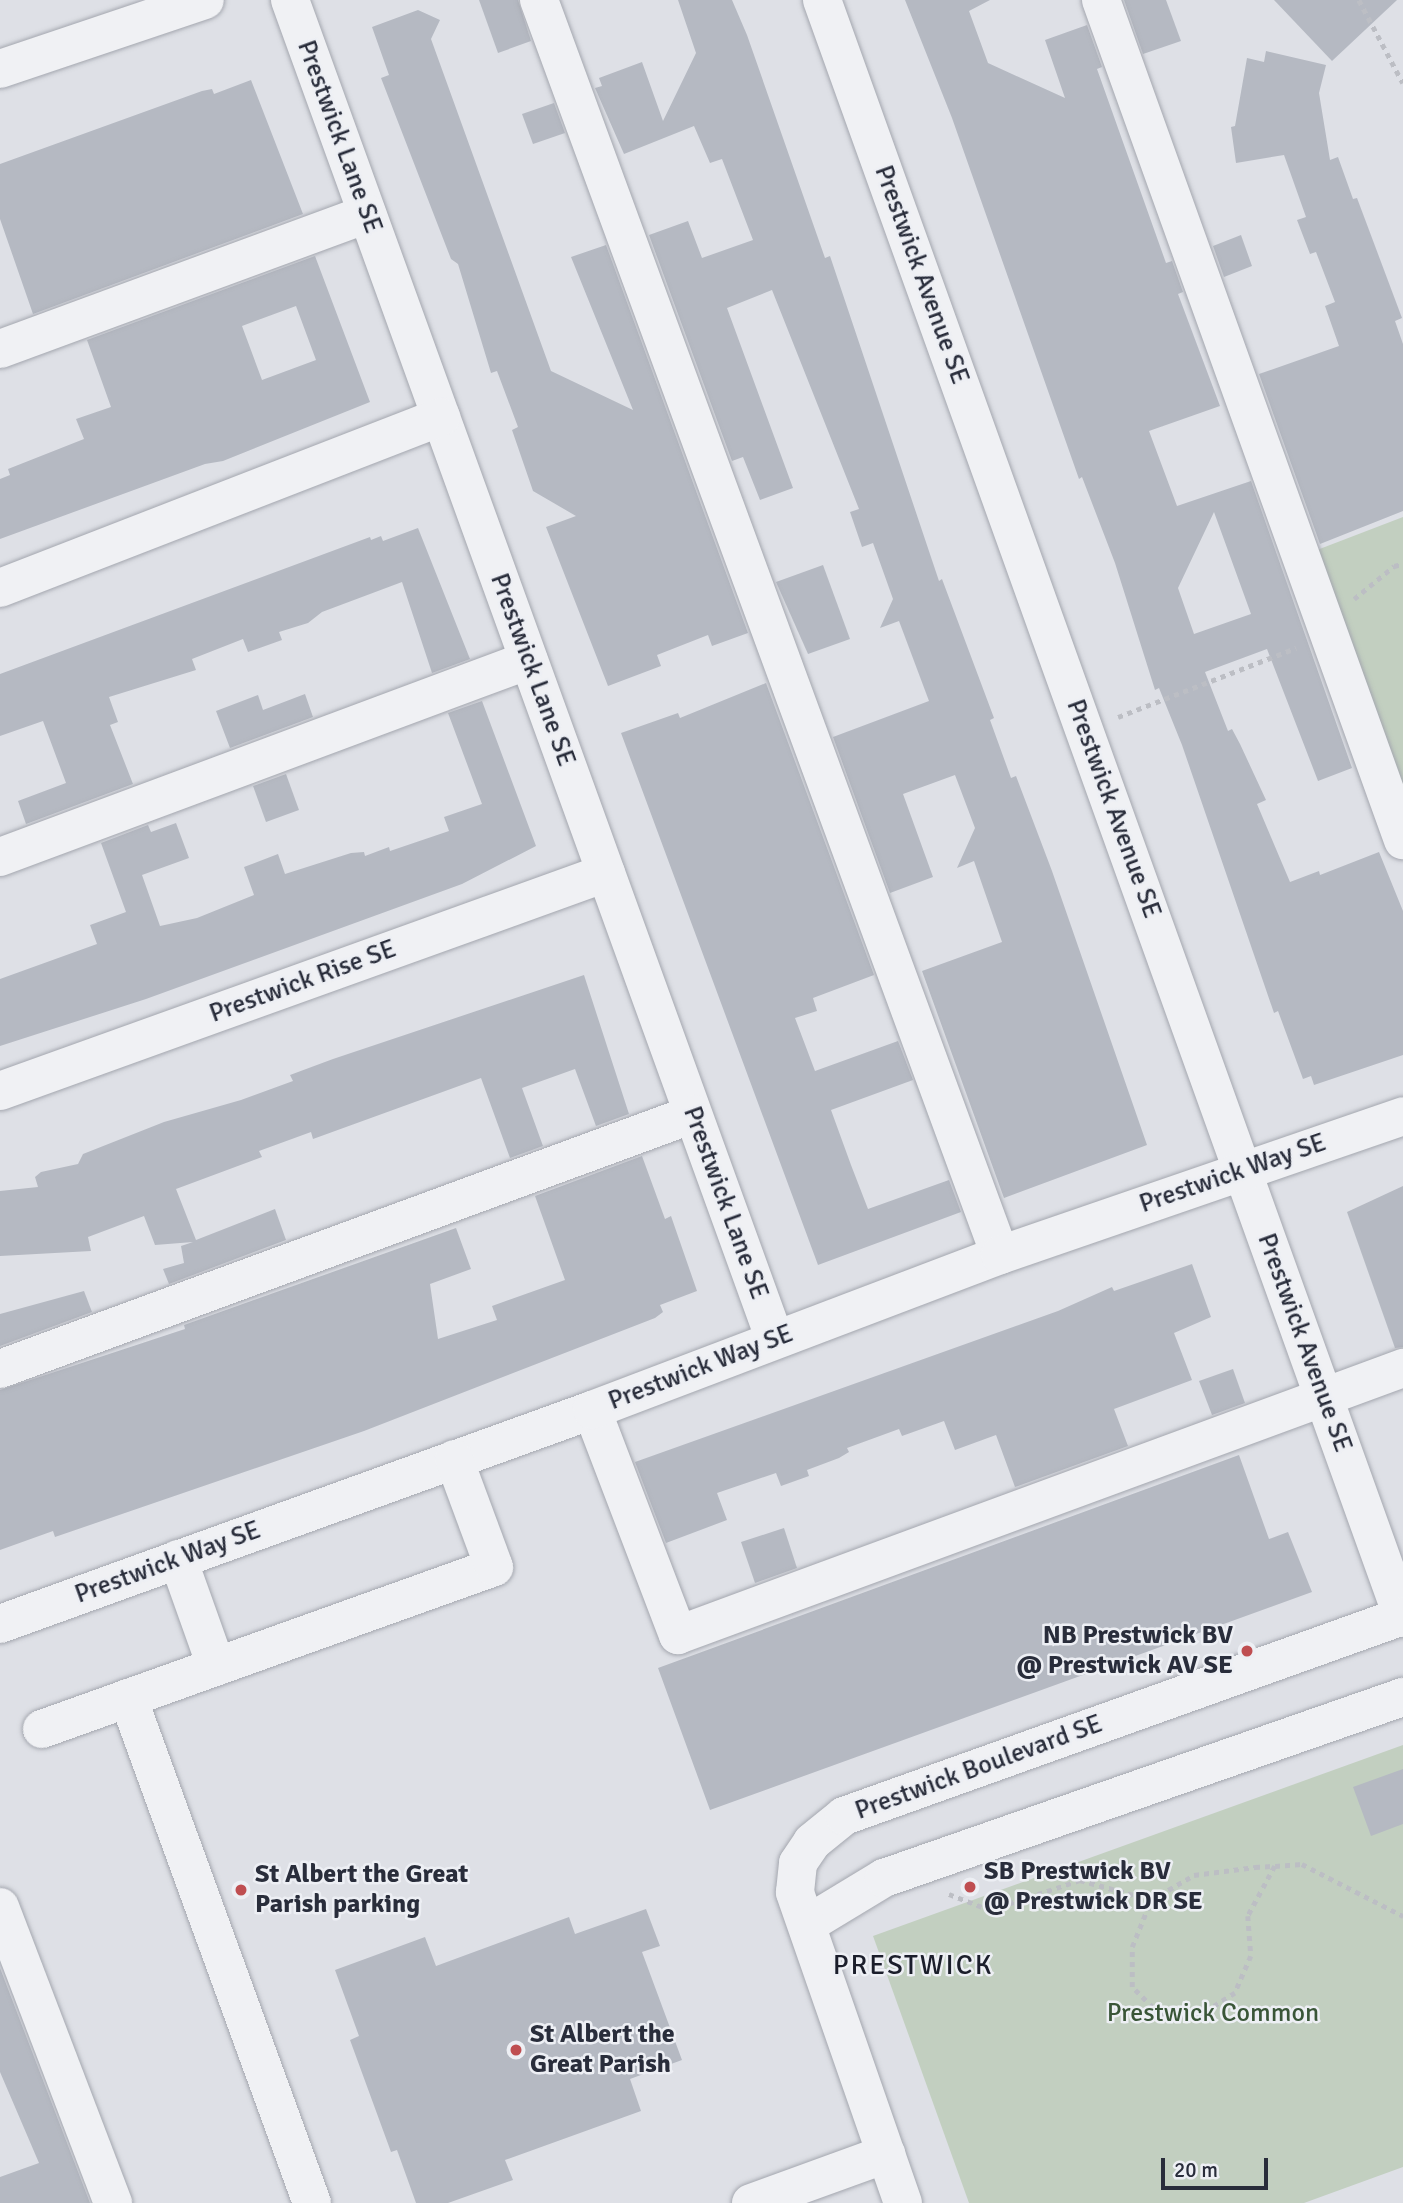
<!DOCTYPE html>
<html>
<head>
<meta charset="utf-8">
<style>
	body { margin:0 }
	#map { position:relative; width:1403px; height:2203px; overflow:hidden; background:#dee0e6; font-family:Signika,sans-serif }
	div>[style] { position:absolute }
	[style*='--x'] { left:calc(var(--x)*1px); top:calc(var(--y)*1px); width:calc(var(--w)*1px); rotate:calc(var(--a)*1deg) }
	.green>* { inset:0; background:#c2cfc0 }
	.building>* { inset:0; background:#b5b9c2 }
	.path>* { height:4.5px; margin-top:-2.25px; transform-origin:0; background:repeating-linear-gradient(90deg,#bcbec4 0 5px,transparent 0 10px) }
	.roads { filter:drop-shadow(0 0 2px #a4a7af) drop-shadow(0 0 2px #a4a7af) }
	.minor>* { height:38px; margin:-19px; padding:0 19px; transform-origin:19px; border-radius:19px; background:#f0f1f4 }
	.dots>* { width:19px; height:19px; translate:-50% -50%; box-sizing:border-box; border:4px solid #edeff4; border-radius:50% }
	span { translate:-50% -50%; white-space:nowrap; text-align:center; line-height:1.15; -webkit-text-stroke:5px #edeff4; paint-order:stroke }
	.street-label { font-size:26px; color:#292d3b }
	.poi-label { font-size:26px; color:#292d3b; font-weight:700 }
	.right { translate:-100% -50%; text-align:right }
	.left { translate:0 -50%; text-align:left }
	.park-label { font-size:26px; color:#395537 }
	.neighbourhood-label { font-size:28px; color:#1b1e2b; letter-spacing:2px }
	.scale { position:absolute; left:1161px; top:2158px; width:107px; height:32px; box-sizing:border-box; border:4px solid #292d3b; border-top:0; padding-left:9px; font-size:21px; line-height:24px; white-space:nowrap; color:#292d3b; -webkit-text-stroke:5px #edeff4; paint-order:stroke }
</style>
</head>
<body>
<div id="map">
	<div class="green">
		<i style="clip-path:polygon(1403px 517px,1403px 789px,1317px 550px)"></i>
		<i style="clip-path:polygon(1403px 1745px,1403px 2167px,1304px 2203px,969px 2203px,873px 1936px)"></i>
	</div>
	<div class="building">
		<i style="clip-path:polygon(479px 0,518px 0,531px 41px,498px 53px)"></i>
		<i style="clip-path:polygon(678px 0,732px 0,747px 35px,825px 258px,830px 256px,939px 581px,942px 579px,994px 718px,990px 720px,1011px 778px,1016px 776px,1052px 871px,1147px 1145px,1004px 1198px,922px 971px,1002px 942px,974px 861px,957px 868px,975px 828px,955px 775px,903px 794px,933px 877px,890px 893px,833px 737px,929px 701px,899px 621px,880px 628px,893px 599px,873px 543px,862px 547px,850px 512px,859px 509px,772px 290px,727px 308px,793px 488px,760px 500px,743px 457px,732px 461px,649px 235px,688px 221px,702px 258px,753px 240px,722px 159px,710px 163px,694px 126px,624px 154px,595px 88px,602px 86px,599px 78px,642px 62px,663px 121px,696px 53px)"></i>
		<i style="clip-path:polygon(evenodd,905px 0,990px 0,969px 11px,988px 63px,1065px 98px,1045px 40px,1087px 25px,1102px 67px,1097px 69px,1166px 263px,1172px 261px,1183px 292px,1178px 294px,1220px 406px,1149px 431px,1177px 506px,1251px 481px,1352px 768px,1318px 781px,1267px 649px,1205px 672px,1228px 731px,1232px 729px,1240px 744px,1266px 800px,1257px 804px,1290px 882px,1319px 871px,1320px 875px,1379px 852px,1403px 911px,1403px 1055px,1314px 1085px,1311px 1076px,1303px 1079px,1278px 1011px,1274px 1013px,1182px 745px,1159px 688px,1155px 690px,1115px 563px,1082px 477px,1079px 479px,952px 118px,905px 0,1214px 512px,1251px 614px,1194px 634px,1178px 588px,1214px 512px)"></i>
		<i style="clip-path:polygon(1124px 0,1166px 0,1181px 41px,1143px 54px)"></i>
		<i style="clip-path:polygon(1274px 0,1397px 0,1332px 61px)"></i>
		<i style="clip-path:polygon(418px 10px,440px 20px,431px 39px,551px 371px,633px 410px,571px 257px,606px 245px,748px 633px,712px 646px,708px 635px,657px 655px,661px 666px,608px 686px,546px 527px,576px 516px,533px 491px,512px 430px,518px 427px,497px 371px,491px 373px,458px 264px,451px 259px,381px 78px,389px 75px,372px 27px)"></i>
		<i style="clip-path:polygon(1266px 51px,1326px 65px,1319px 93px,1330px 160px,1338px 157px,1353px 199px,1357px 198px,1402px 318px,1395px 321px,1403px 344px,1403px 511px,1320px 544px,1259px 374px,1339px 346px,1325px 306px,1335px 302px,1316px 252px,1310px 254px,1297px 220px,1306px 217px,1284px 155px,1236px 163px,1231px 127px,1235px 126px,1247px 58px,1264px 62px)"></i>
		<i style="clip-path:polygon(251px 80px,303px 214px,33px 314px,0 219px,0 164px,202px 91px,212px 89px,214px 94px)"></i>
		<i style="clip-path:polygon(554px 103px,565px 133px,533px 144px,522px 114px)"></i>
		<i style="clip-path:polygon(1241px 235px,1252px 266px,1224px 277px,1213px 246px)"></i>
		<i style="clip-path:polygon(evenodd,315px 256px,370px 402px,223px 461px,205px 464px,0 539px,0 479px,10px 475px,8px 469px,84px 439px,76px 419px,111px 407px,87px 340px,315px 256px,296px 306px,316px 360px,262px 380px,242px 326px,296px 306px)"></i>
		<i style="clip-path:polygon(418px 528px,470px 659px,432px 673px,402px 582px,322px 612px,308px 623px,279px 632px,282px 640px,248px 652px,243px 639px,192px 659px,196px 670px,109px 697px,118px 722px,110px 725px,133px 784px,26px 824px,18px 801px,66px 783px,43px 721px,0 736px,0 674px,370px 537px,371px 540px,381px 536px,383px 541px)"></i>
		<i style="clip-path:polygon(823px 565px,850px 639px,808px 654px,776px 582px)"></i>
		<i style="clip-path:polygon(766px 683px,874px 975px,813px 998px,817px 1011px,795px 1018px,815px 1071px,898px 1041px,913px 1080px,831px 1110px,851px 1165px,868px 1209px,949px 1180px,961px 1212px,818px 1265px,621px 733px,678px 713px,680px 718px)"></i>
		<i style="clip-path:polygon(305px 694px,313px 717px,230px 748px,216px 711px,258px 695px,263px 710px)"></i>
		<i style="clip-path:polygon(482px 701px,536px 846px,462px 884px,146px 999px,0 1046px,0 979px,97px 944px,90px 925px,126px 912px,101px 843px,148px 825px,151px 832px,176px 823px,189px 858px,142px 875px,160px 926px,197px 918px,254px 895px,244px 867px,278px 854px,285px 874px,351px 853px,364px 852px,365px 856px,389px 847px,390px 851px,449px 831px,444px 817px,482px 804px,448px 713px)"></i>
		<i style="clip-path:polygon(286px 774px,299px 810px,266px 822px,253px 786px)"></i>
		<i style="clip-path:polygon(584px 975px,629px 1114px,596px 1126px,575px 1069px,522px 1088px,543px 1146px,510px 1158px,481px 1078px,313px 1139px,311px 1132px,259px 1151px,262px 1157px,176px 1189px,196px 1240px,275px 1209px,286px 1240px,169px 1284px,163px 1269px,184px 1263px,181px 1246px,193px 1242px,155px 1245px,144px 1216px,88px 1237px,91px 1251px,0 1256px,0 1191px,38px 1187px,35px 1177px,41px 1172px,78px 1164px,83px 1154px,164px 1122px,241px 1100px,293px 1081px,290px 1075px,333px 1059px)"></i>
		<i style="clip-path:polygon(642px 1156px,665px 1219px,671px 1216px,697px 1291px,660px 1305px,663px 1312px,655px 1318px,364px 1431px,55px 1537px,53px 1531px,0 1550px,0 1390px,185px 1329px,184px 1325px,456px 1228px,471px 1269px,430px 1284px,438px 1339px,497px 1320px,492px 1306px,565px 1280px,535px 1196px)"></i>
		<i style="clip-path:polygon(1403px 1186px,1403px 1347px,1395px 1348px,1347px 1212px)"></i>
		<i style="clip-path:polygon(1192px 1264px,1211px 1317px,1174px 1333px,1192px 1380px,1114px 1409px,1128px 1446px,1015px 1487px,996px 1435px,955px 1450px,944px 1421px,902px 1436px,899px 1429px,847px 1448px,849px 1452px,839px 1458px,807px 1470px,809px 1476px,781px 1486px,776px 1473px,717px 1493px,727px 1520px,666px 1543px,635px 1462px,1058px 1311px,1112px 1287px,1114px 1291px)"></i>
		<i style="clip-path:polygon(84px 1291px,92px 1312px,0 1346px,0 1314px)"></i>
		<i style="clip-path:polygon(1233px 1369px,1245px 1403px,1212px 1415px,1199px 1381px)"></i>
		<i style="clip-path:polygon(1239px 1455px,1269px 1539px,1288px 1532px,1312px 1592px,710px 1810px,658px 1668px)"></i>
		<i style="clip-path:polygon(784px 1528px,797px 1568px,755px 1583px,741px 1542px)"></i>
		<i style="clip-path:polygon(1403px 1769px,1403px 1824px,1371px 1836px,1353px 1787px)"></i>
		<i style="clip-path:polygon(646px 1909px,660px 1946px,642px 1952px,682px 2060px,630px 2079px,641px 2111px,505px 2160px,513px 2180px,448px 2203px,416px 2203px,397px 2150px,391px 2152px,350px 2040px,359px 2036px,335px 1970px,425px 1937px,436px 1966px,569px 1917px,575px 1934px)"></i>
		<i style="clip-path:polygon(0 1968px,90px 2203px,0 2203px,0 2177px,39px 2163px,0 2072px)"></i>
	</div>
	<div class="path">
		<i style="--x:1359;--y:0;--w:94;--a:62.1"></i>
		<i style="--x:1354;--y:599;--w:52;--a:-39.5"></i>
		<i style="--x:1394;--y:566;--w:9;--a:-13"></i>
		<i style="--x:1118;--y:717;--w:191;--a:-21.2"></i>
		<i style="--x:1275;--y:1866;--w:57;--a:118.4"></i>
		<i style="--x:1248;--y:1916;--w:40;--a:85.7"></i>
		<i style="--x:1251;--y:1956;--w:40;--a:113.4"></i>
		<i style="--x:1235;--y:1993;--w:45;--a:147.7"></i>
		<i style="--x:1197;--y:2017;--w:37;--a:-177"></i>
		<i style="--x:1160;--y:2015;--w:40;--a:-135"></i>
		<i style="--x:1132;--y:1987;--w:40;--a:-90"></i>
		<i style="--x:1132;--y:1947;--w:51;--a:-68"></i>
		<i style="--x:1151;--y:1900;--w:50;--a:-30.2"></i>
		<i style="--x:1194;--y:1875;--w:62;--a:-7.5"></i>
		<i style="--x:1255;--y:1867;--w:20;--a:-3"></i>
		<i style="--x:1275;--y:1866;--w:27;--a:-4"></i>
		<i style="--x:1302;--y:1864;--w:114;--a:27.2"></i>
		<i style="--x:949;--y:1894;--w:44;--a:21.3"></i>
		<i style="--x:990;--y:1910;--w:95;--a:-18.4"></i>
		<i style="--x:1080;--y:1880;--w:74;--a:15.7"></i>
	</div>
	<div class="roads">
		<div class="minor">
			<i style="--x:290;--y:0;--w:1425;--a:70.1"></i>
			<i style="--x:539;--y:0;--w:1337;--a:69.83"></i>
			<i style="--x:822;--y:0;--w:1719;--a:70.25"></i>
			<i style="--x:1101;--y:0;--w:893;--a:70.23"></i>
			<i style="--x:0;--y:69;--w:216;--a:-18.6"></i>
			<i style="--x:0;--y:349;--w:391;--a:-20.2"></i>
			<i style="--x:0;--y:588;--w:473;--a:-21.2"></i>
			<i style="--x:0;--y:857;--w:564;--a:-20.43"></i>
			<i style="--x:0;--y:1091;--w:644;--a:-19.79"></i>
			<i style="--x:0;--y:1369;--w:738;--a:-20.2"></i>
			<i style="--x:592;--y:1410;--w:241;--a:69.1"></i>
			<i style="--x:678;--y:1635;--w:773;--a:-20.22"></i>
			<i style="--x:178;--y:1559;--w:114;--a:70.4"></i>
			<i style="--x:0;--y:1624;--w:629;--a:-19.87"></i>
			<i style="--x:592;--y:1410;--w:436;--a:-20.8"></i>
			<i style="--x:1000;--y:1255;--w:426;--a:-19"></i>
			<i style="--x:128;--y:1698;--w:537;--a:69.98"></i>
			<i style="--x:42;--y:1729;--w:480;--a:-19.7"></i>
			<i style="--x:494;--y:1567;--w:115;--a:-110.3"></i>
			<i style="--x:0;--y:1907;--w:317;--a:69.1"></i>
			<i style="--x:808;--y:1924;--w:89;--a:-31.2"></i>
			<i style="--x:884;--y:1878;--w:550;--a:-19.23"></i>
			<i style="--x:751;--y:2203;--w:144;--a:-19.9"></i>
			<i style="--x:903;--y:2203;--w:329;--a:-109.2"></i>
			<i style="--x:795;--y:1892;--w:29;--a:-84"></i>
			<i style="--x:798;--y:1863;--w:25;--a:-56"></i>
			<i style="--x:812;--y:1842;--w:41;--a:-39.1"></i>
			<i style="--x:844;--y:1816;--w:594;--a:-19.69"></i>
		</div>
	</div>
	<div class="dots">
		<i style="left:1247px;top:1651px;background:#bf4e51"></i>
		<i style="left:970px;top:1887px;background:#bf4e51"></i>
		<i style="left:241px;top:1890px;background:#bf4e51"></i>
		<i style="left:516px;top:2050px;background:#bf4e51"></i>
	</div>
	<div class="street-label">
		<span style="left:339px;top:137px;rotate:70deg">Prestwick Lane SE</span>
		<span style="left:921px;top:275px;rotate:70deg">Prestwick Avenue SE</span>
		<span style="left:532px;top:670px;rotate:70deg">Prestwick Lane SE</span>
		<span style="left:1113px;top:809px;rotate:70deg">Prestwick Avenue SE</span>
		<span style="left:303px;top:982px;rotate:-20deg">Prestwick Rise SE</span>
		<span style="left:1233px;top:1174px;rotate:-19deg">Prestwick Way SE</span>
		<span style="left:725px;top:1203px;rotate:70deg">Prestwick Lane SE</span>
		<span style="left:1304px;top:1343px;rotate:70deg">Prestwick Avenue SE</span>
		<span style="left:701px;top:1368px;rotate:-21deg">Prestwick Way SE</span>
		<span style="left:168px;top:1563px;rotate:-20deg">Prestwick Way SE</span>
		<span style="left:979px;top:1768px;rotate:-20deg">Prestwick Boulevard SE</span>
	</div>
	<div class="poi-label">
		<span class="right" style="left:1233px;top:1651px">NB Prestwick BV<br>@ Prestwick AV SE</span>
		<span class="left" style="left:984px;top:1887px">SB Prestwick BV<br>@ Prestwick DR SE</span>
		<span class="left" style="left:255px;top:1890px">St Albert the Great<br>Parish parking</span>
		<span class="left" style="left:530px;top:2050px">St Albert the<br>Great Parish</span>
	</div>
	<div class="park-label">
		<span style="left:1213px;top:2014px">Prestwick Common</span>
	</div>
	<div class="neighbourhood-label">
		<span style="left:913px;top:1965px">PRESTWICK</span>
	</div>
	<div class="scale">20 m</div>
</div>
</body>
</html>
